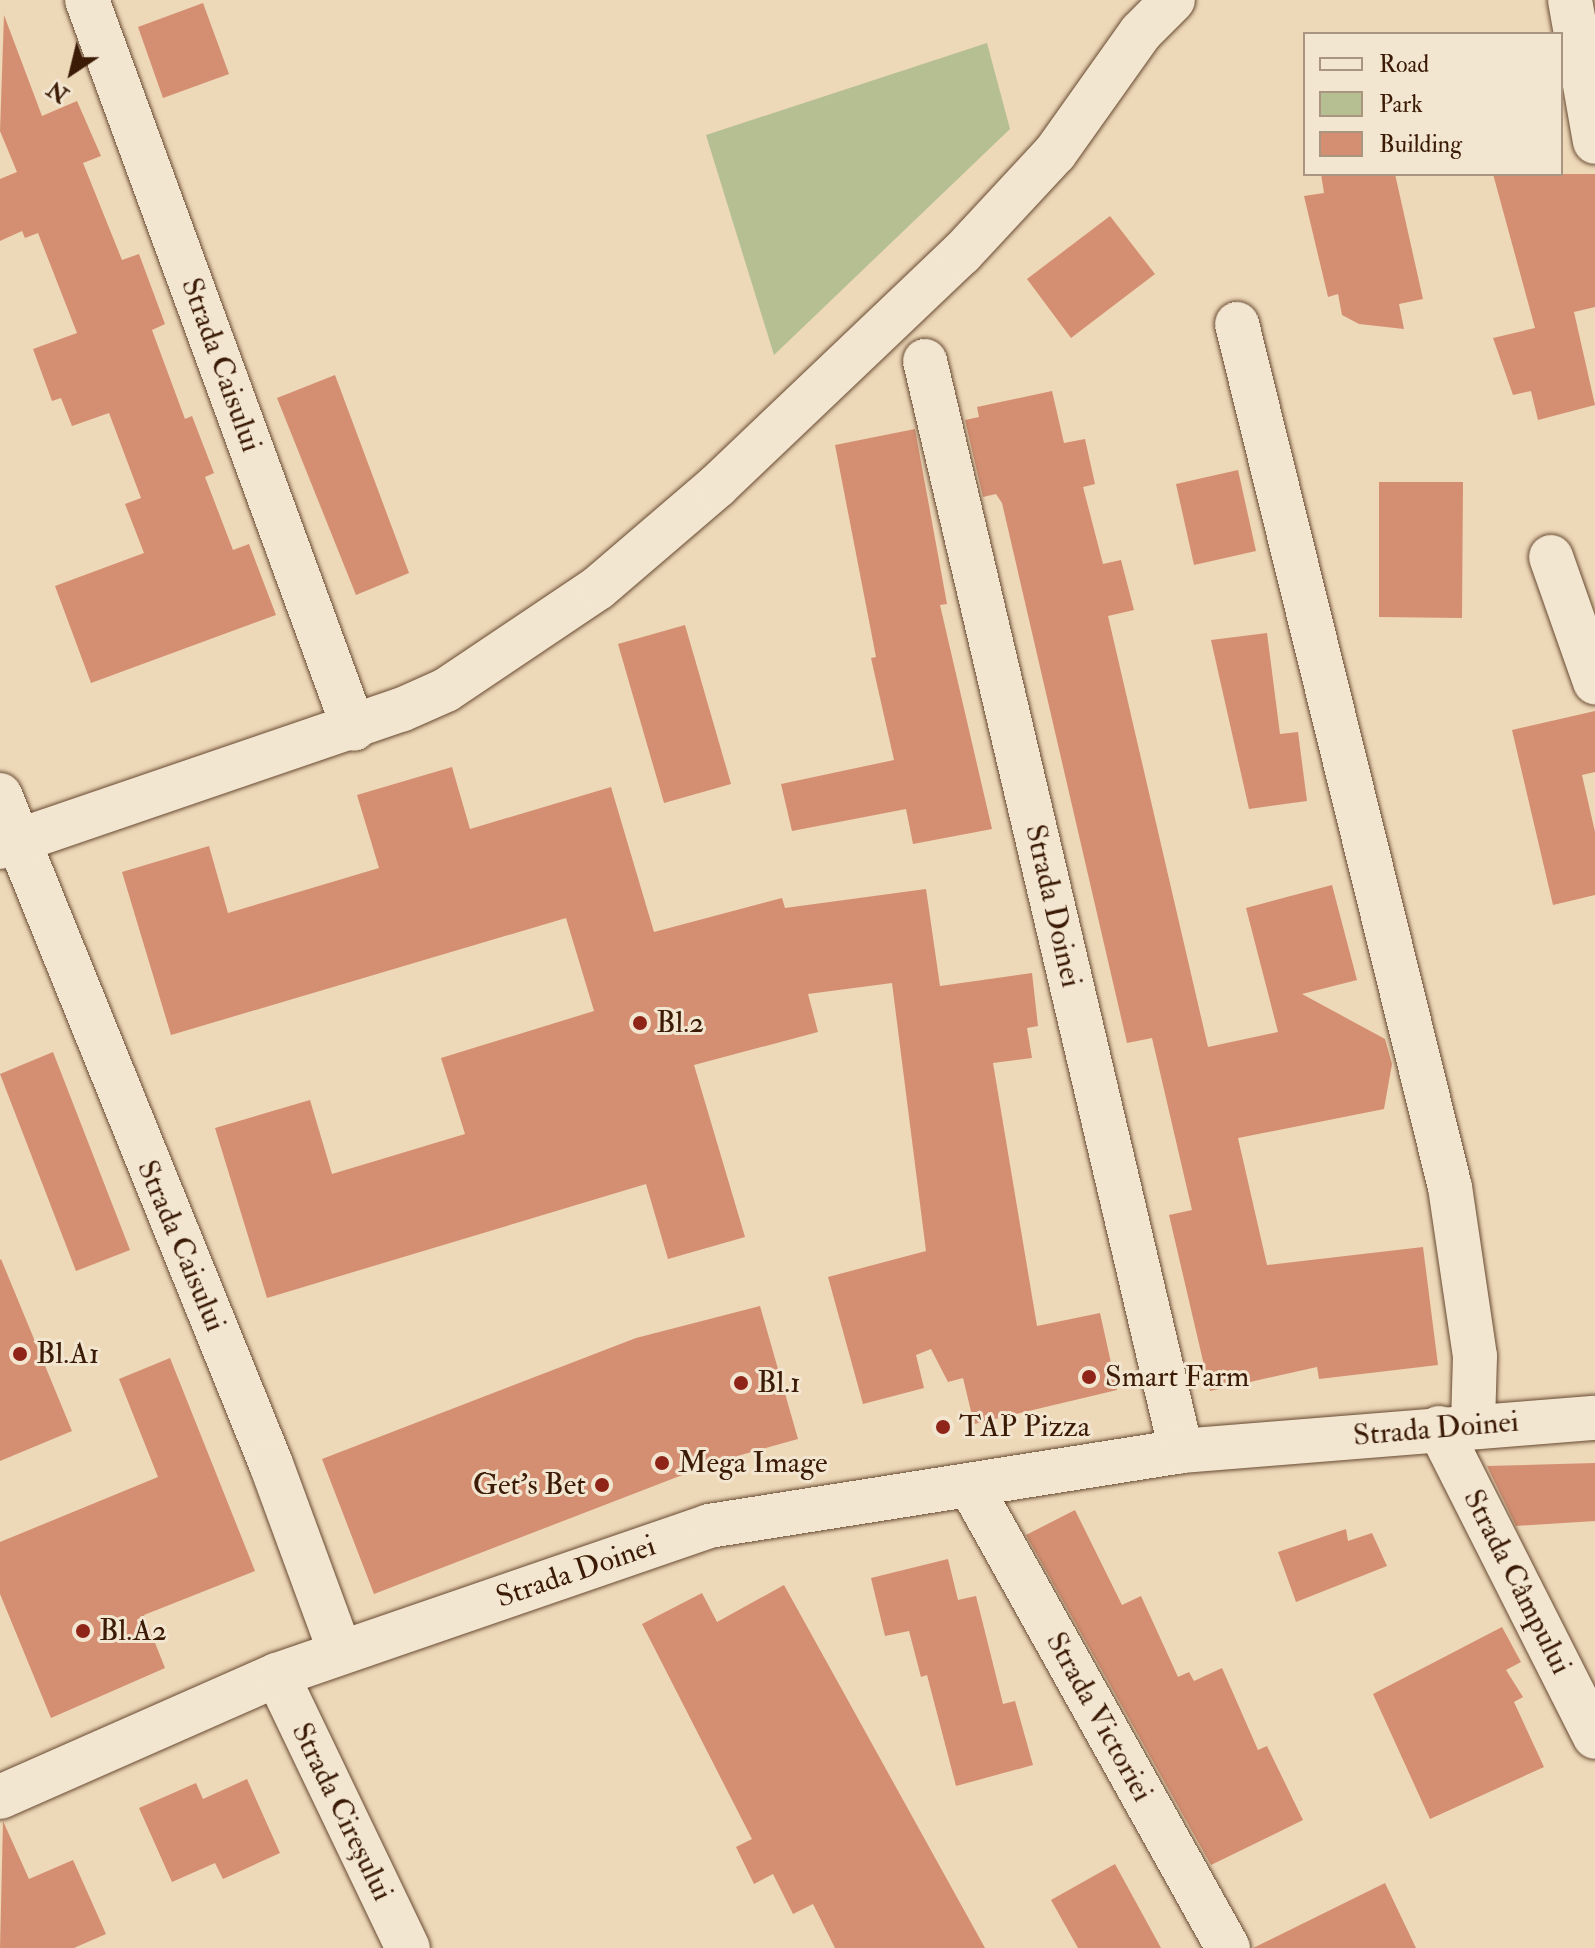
<!DOCTYPE html>
<html>
<head>
<meta charset="utf-8">
<style>
	body { margin:0 }
	#map { position:relative; width:1595px; height:1948px; overflow:hidden; background:#edd8b8; font-family:"IM FELL Double Pica",serif }
	div>[style] { position:absolute }
	[style*='--x'] { left:calc(var(--x)*1px); top:calc(var(--y)*1px); width:calc(var(--w)*1px); rotate:calc(var(--a)*1deg) }
	.green>* { inset:0; background:#b5bf92 }
	.building>* { inset:0; background:#d48f72 }
	.roads { filter:drop-shadow(0 0 2px #684a32) drop-shadow(0 0 2px #684a32) }
	.minor>* { height:44px; margin:-22px; padding:0 22px; transform-origin:22px; border-radius:22px; background:#f3e6d1 }
	.dots>* { width:22px; height:22px; translate:-50% -50%; box-sizing:border-box; border:4px solid #f3e6d1; border-radius:50% }
	span { translate:-50% -50%; white-space:nowrap; text-align:center; line-height:1.15; -webkit-text-stroke:6px #f3e6d1; paint-order:stroke }
	.street-label { font-size:30px; color:#3b1b06 }
	.poi-label { font-size:30px; color:#3b1b06 }
	.left { translate:0 -50%; text-align:left }
	.right { translate:-100% -50%; text-align:right }
	.legend { position:absolute; left:1303px; top:32px; width:260px; height:144px; box-sizing:border-box; background:#f3e6d1; border:2px solid #a99580; margin:0; padding:10px 14px; list-style:none; font-size:24px; color:#3b1b06 }
	.legend li { display:flex; align-items:center; gap:16px; height:40px }
	.legend b { width:40px; border:2px solid #a99580 }
	.north { position:absolute; left:32px; top:32px; width:80px; height:80px; -webkit-text-stroke:6px #f3e6d1; paint-order:stroke; rotate:215deg; font-size:22px; font-weight:700; line-height:32px; text-align:center; color:#3b1b06 }
	.north::after { content:''; display:block; margin:auto; width:28px; height:36px; background:#3b1b06; clip-path:polygon(50% 0,100% 100%,50% 72%,0 100%) }
</style>
</head>
<body>
<div id="map">
	<div class="green">
		<i style="clip-path:polygon(987px 43px,1010px 129px,774px 355px,706px 135px)"></i>
	</div>
	<div class="building">
		<i style="clip-path:polygon(203px 3px,229px 74px,163px 98px,138px 27px)"></i>
		<i style="clip-path:polygon(4px 15px,42px 116px,77px 101px,101px 156px,83px 163px,122px 260px,139px 254px,165px 324px,152px 330px,185px 419px,192px 416px,214px 473px,205px 477px,233px 550px,249px 544px,276px 615px,91px 683px,55px 586px,144px 553px,125px 504px,141px 498px,109px 413px,72px 426px,61px 398px,52px 401px,33px 349px,77px 333px,38px 233px,25px 238px,22px 231px,0 241px,0 179px,17px 172px,0 131px)"></i>
		<i style="clip-path:polygon(1321px 174px,1395px 174px,1423px 299px,1399px 304px,1404px 329px,1359px 324px,1342px 315px,1338px 294px,1328px 297px,1304px 196px,1324px 193px)"></i>
		<i style="clip-path:polygon(1493px 174px,1595px 174px,1595px 307px,1574px 312px,1595px 405px,1538px 420px,1531px 391px,1513px 395px,1493px 338px,1535px 328px)"></i>
		<i style="clip-path:polygon(1110px 216px,1155px 274px,1071px 338px,1027px 279px)"></i>
		<i style="clip-path:polygon(335px 375px,409px 573px,356px 595px,277px 398px)"></i>
		<i style="clip-path:polygon(1052px 391px,1064px 443px,1085px 439px,1095px 484px,1083px 487px,1103px 564px,1121px 560px,1134px 610px,1108px 616px,1208px 1047px,1278px 1032px,1246px 908px,1332px 885px,1357px 980px,1302px 994px,1385px 1039px,1392px 1064px,1384px 1109px,1238px 1138px,1267px 1265px,1423px 1247px,1438px 1365px,1319px 1379px,1317px 1367px,1210px 1391px,1169px 1215px,1192px 1210px,1152px 1038px,1127px 1043px,1002px 503px,996px 494px,983px 497px,965px 420px,979px 417px,977px 407px)"></i>
		<i style="clip-path:polygon(915px 429px,947px 604px,940px 605px,992px 829px,913px 844px,906px 809px,792px 831px,781px 784px,894px 760px,871px 658px,876px 657px,835px 445px)"></i>
		<i style="clip-path:polygon(1238px 470px,1256px 551px,1194px 565px,1176px 484px)"></i>
		<i style="clip-path:polygon(1379px 482px,1463px 482px,1462px 618px,1379px 617px)"></i>
		<i style="clip-path:polygon(685px 625px,731px 784px,664px 803px,618px 644px)"></i>
		<i style="clip-path:polygon(1267px 633px,1280px 734px,1298px 732px,1307px 801px,1249px 809px,1211px 640px)"></i>
		<i style="clip-path:polygon(1595px 711px,1595px 772px,1582px 775px,1595px 832px,1595px 895px,1553px 905px,1512px 730px)"></i>
		<i style="clip-path:polygon(452px 767px,470px 829px,611px 787px,654px 932px,782px 898px,785px 908px,926px 889px,940px 986px,1032px 973px,1038px 1026px,1027px 1028px,1032px 1058px,993px 1063px,1037px 1326px,1100px 1313px,1117px 1390px,974px 1424px,963px 1378px,948px 1382px,931px 1349px,916px 1355px,924px 1388px,863px 1404px,828px 1277px,926px 1251px,892px 983px,808px 994px,818px 1032px,694px 1065px,745px 1237px,668px 1259px,646px 1184px,267px 1298px,215px 1128px,310px 1100px,332px 1174px,465px 1134px,441px 1058px,594px 1011px,566px 918px,171px 1035px,122px 872px,209px 846px,228px 913px,379px 868px,357px 795px)"></i>
		<i style="clip-path:polygon(53px 1052px,130px 1250px,76px 1271px,0 1074px)"></i>
		<i style="clip-path:polygon(1px 1259px,72px 1431px,0 1461px,0 1260px)"></i>
		<i style="clip-path:polygon(760px 1306px,798px 1439px,716px 1462px,374px 1594px,322px 1459px,636px 1338px)"></i>
		<i style="clip-path:polygon(170px 1358px,255px 1571px,144px 1615px,165px 1668px,51px 1718px,0 1594px,0 1542px,158px 1477px,119px 1379px)"></i>
		<i style="clip-path:polygon(1595px 1463px,1595px 1521px,1516px 1526px,1487px 1466px)"></i>
		<i style="clip-path:polygon(1075px 1510px,1122px 1605px,1141px 1596px,1178px 1677px,1189px 1672px,1194px 1681px,1222px 1668px,1258px 1750px,1267px 1746px,1303px 1820px,1211px 1865px,1026px 1535px)"></i>
		<i style="clip-path:polygon(1346px 1529px,1348px 1541px,1372px 1533px,1387px 1566px,1296px 1602px,1278px 1552px)"></i>
		<i style="clip-path:polygon(948px 1559px,958px 1600px,976px 1596px,1003px 1704px,1015px 1701px,1033px 1765px,956px 1786px,927px 1675px,921px 1677px,909px 1631px,885px 1636px,871px 1578px)"></i>
		<i style="clip-path:polygon(784px 1585px,835px 1677px,985px 1948px,835px 1948px,813px 1904px,793px 1914px,773px 1874px,754px 1884px,736px 1847px,752px 1839px,642px 1624px,702px 1593px,717px 1622px)"></i>
		<i style="clip-path:polygon(1502px 1627px,1521px 1662px,1506px 1670px,1523px 1697px,1514px 1702px,1544px 1767px,1430px 1819px,1373px 1694px)"></i>
		<i style="clip-path:polygon(247px 1779px,280px 1853px,223px 1879px,215px 1863px,172px 1882px,139px 1808px,196px 1783px,203px 1799px)"></i>
		<i style="clip-path:polygon(3px 1821px,29px 1879px,73px 1860px,106px 1934px,74px 1948px,0 1948px)"></i>
		<i style="clip-path:polygon(1115px 1864px,1161px 1948px,1078px 1948px,1051px 1900px)"></i>
		<i style="clip-path:polygon(1385px 1883px,1416px 1948px,1253px 1948px)"></i>
	</div>
	<div class="roads">
		<div class="minor">
			<i style="--x:87;--y:0;--w:776;--a:69.88"></i>
			<i style="--x:1570;--y:0;--w:144;--a:80"></i>
			<i style="--x:1237;--y:324;--w:889;--a:76.14"></i>
			<i style="--x:1450;--y:1187;--w:171;--a:81.6"></i>
			<i style="--x:1475;--y:1356;--w:69;--a:91.7"></i>
			<i style="--x:925;--y:361;--w:1120;--a:76.78"></i>
			<i style="--x:1551;--y:557;--w:133;--a:70.6"></i>
			<i style="--x:0;--y:795;--w:722;--a:67.95"></i>
			<i style="--x:271;--y:1464;--w:200;--a:69.8"></i>
			<i style="--x:0;--y:847;--w:424;--a:-18.9"></i>
			<i style="--x:401;--y:710;--w:49;--a:-24"></i>
			<i style="--x:446;--y:690;--w:183;--a:-33.9"></i>
			<i style="--x:598;--y:588;--w:157;--a:-40.6"></i>
			<i style="--x:717;--y:486;--w:337;--a:-43.6"></i>
			<i style="--x:961;--y:254;--w:138;--a:-47.1"></i>
			<i style="--x:1055;--y:153;--w:148;--a:-54.6"></i>
			<i style="--x:1141;--y:32;--w:45;--a:-45"></i>
			<i style="--x:1439;--y:1428;--w:346;--a:63.2"></i>
			<i style="--x:971;--y:1487;--w:528;--a:60.86"></i>
			<i style="--x:277;--y:1675;--w:303;--a:64.4"></i>
			<i style="--x:0;--y:1797;--w:303;--a:-23.8"></i>
			<i style="--x:277;--y:1675;--w:457;--a:-19"></i>
			<i style="--x:709;--y:1526;--w:478;--a:-9"></i>
			<i style="--x:1181;--y:1451;--w:415;--a:-4.6"></i>
		</div>
	</div>
	<div class="dots">
		<i style="left:640px;top:1023px;background:#8f2418"></i>
		<i style="left:20px;top:1354px;background:#8f2418"></i>
		<i style="left:1089px;top:1377px;background:#8f2418"></i>
		<i style="left:741px;top:1383px;background:#8f2418"></i>
		<i style="left:943px;top:1427px;background:#8f2418"></i>
		<i style="left:662px;top:1463px;background:#8f2418"></i>
		<i style="left:602px;top:1485px;background:#8f2418"></i>
		<i style="left:83px;top:1631px;background:#8f2418"></i>
	</div>
	<div class="street-label">
		<span style="left:221px;top:365px;rotate:70deg">Strada Caisului</span>
		<span style="left:1053px;top:906px;rotate:77deg">Strada Doinei</span>
		<span style="left:181px;top:1246px;rotate:67deg">Strada Caisului</span>
		<span style="left:1436px;top:1429px;rotate:-5deg">Strada Doinei</span>
		<span style="left:576px;top:1572px;rotate:-19deg">Strada Doinei</span>
		<span style="left:1517px;top:1582px;rotate:63deg">Strada Câmpului</span>
		<span style="left:1099px;top:1717px;rotate:61deg">Strada Victoriei</span>
		<span style="left:342px;top:1812px;rotate:64deg">Strada Cireșului</span>
	</div>
	<div class="poi-label">
		<span class="left" style="left:656px;top:1023px">Bl.2</span>
		<span class="left" style="left:36px;top:1354px">Bl.A1</span>
		<span class="left" style="left:1105px;top:1377px">Smart Farm</span>
		<span class="left" style="left:757px;top:1383px">Bl.1</span>
		<span class="left" style="left:959px;top:1427px">TAP Pizza</span>
		<span class="left" style="left:678px;top:1463px">Mega Image</span>
		<span class="right" style="left:586px;top:1485px">Get's Bet</span>
		<span class="left" style="left:99px;top:1631px">Bl.A2</span>
	</div>
	<ul class="legend">
	<li><b style="height:10px;background:#f3e6d1"></b>Road</li>
	<li><b style="height:22px;background:#b5bf92"></b>Park</li>
	<li><b style="height:22px;background:#d48f72"></b>Building</li>
	</ul>
	<div class="north">N</div>
</div>
</body>
</html>
